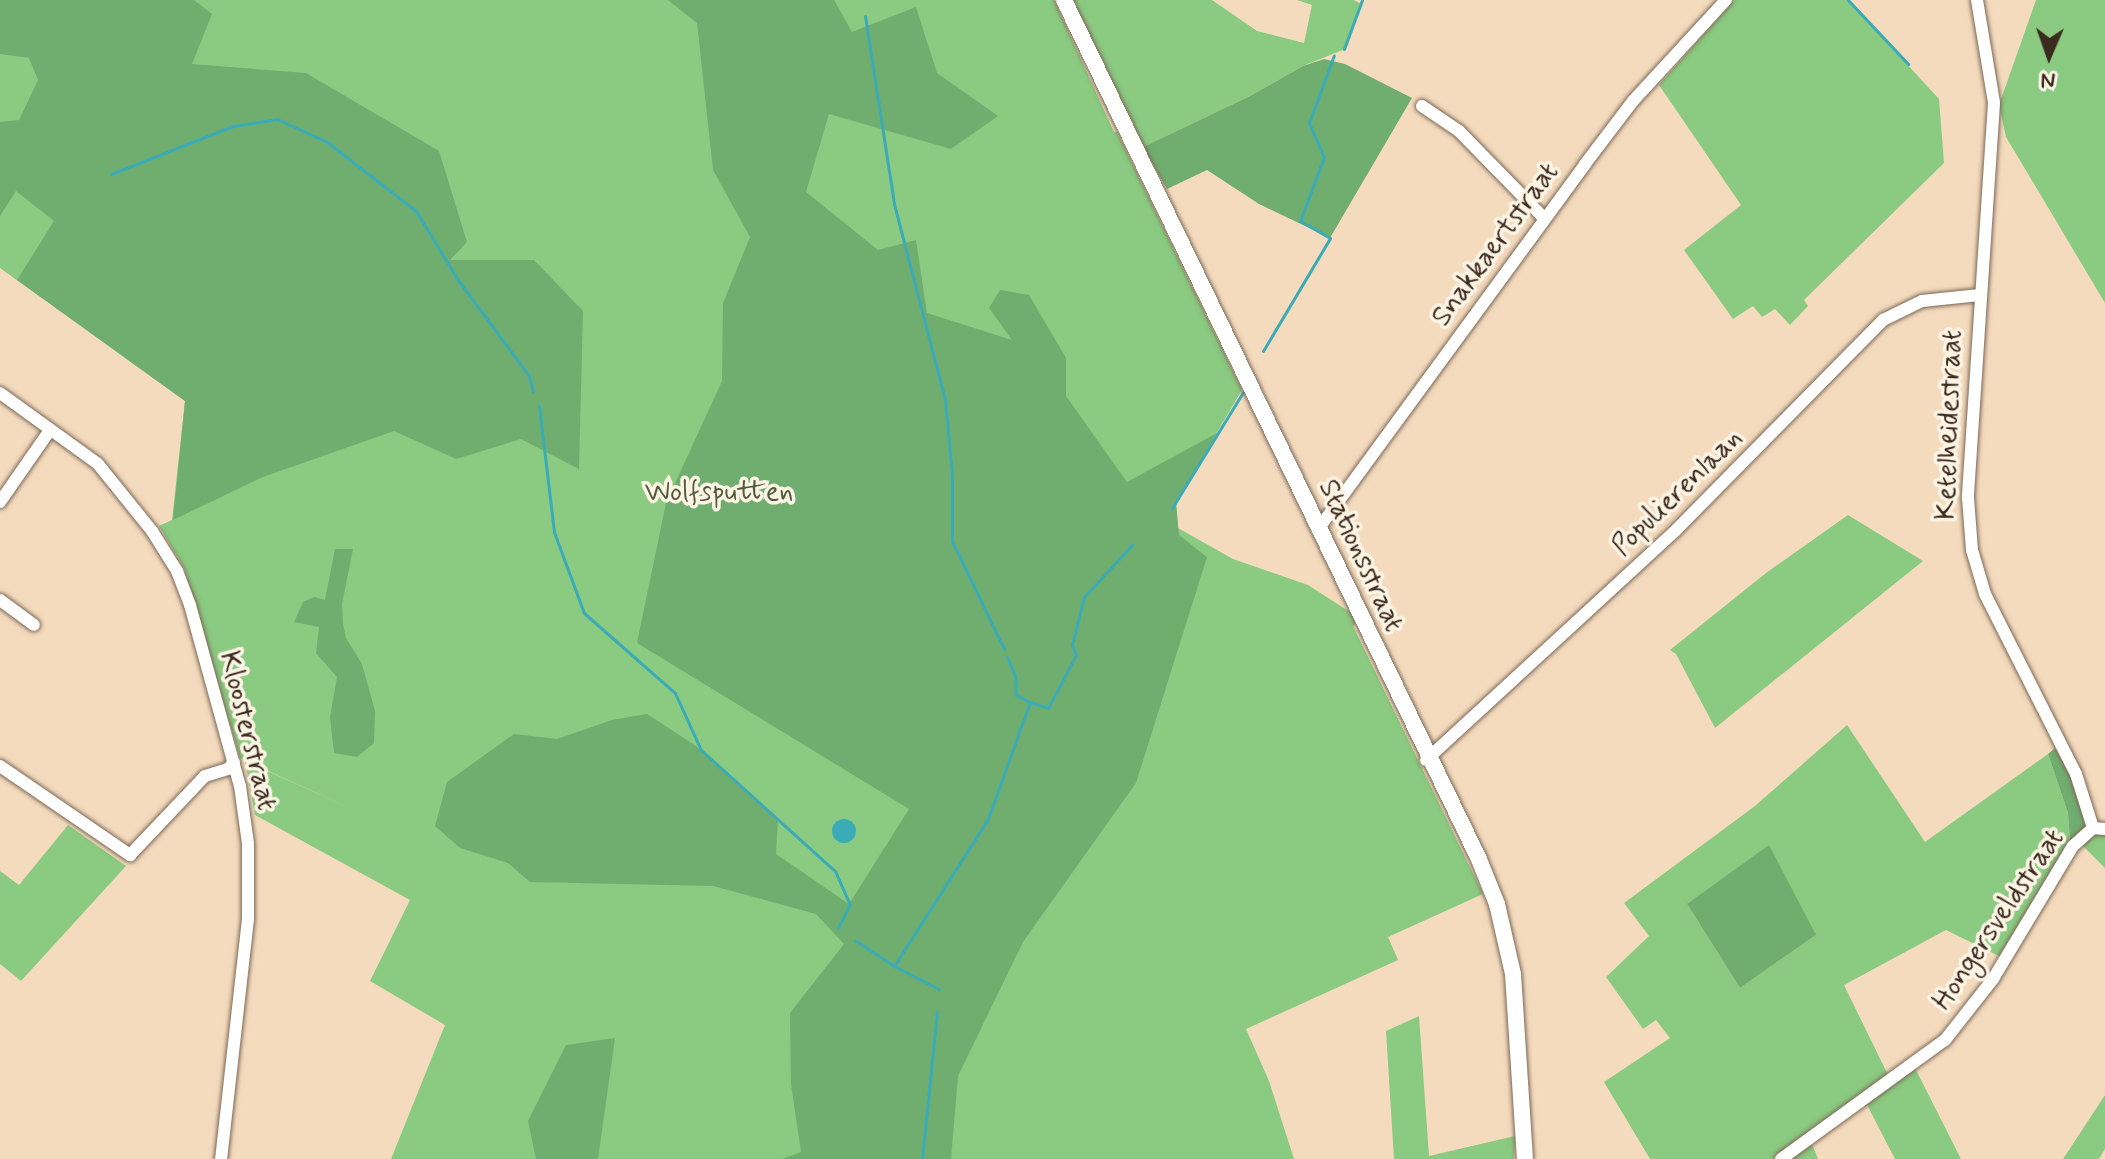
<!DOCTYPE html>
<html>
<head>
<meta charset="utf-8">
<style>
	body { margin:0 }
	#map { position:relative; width:2105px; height:1159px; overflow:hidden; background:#f5dbbe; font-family:Mynerve,sans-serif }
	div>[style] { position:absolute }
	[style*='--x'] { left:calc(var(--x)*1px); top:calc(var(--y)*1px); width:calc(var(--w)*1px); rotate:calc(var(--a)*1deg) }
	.green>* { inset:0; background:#8bca81 }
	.forest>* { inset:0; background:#70ae6f }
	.water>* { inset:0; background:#3bacb7 }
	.round { border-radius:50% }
	.stream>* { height:3px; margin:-1.5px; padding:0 1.5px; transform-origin:1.5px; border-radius:1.5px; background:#3bacb7 }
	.roads { filter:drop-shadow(0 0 2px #7c6856) drop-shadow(0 0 2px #7c6856) }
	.minor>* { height:12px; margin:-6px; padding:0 6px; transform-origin:6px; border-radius:6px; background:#fff }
	.tertiary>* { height:16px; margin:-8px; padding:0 8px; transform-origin:8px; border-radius:8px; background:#fff }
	span { translate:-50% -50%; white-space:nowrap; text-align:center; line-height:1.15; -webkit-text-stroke:7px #fcf5e5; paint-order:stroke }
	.street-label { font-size:28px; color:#3b2a1e }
	.park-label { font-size:28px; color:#535a3c }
	.north { position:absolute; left:2009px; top:16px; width:80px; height:80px; -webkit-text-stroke:6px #fcf5e5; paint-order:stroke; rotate:182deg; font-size:22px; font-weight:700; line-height:32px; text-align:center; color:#3b2a1e }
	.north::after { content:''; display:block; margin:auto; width:28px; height:36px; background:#3b2a1e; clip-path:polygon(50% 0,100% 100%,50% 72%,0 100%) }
</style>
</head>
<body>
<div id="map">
	<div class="green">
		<i style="clip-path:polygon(0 0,1054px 0,1114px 132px,1117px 132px,1242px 390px,1176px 502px,1178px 528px,1233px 559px,1308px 585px,1350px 612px,1356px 624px,1353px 626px,1483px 894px,1388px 937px,1398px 960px,1246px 1029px,1269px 1081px,1294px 1159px,391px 1159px,445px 1025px,370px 981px,410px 900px,255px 815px,245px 761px,352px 809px,240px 758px,184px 568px,159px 526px,172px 520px,185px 401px,0 268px)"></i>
		<i style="clip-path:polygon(1071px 0,1212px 0,1257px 31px,1304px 43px,1312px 5px,1297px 0,1354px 0,1361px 4px,1345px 49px,1303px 66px,1250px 96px,1143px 147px)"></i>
		<i style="clip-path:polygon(1734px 0,1848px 0,1939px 99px,1944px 163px,1804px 300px,1808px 306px,1790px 325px,1775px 309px,1762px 317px,1753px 306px,1733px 319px,1684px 250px,1741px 205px,1659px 85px)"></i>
		<i style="clip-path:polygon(2036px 0,2105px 0,2105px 303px,2006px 137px,1999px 105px)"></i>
		<i style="clip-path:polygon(1848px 515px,1923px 561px,1715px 728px,1676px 654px,1670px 650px,1766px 573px)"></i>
		<i style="clip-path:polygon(evenodd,1847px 725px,1925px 842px,2048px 754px,2068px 813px,2070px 844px,2003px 958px,1946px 930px,1844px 985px,1889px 1077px,1808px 1134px,1818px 1159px,1650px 1159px,1604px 1082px,1670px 1038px,1656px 1020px,1643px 1029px,1606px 977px,1649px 936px,1624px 903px,1755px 806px,1847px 725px,1687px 904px,1816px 935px,1740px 988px,1687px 904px)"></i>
		<i style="clip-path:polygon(68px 825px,126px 866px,21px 981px,0 964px,0 871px,19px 885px)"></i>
		<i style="clip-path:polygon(2093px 834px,2105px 835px,2105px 868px,2083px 846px)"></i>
		<i style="clip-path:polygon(1419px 1016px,1429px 1156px,1515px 1136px,1514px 1159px,1394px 1159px,1386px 1031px)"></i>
		<i style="clip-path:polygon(1915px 1068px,1961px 1159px,1895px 1159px,1865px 1101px)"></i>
		<i style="clip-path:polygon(2105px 1095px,2105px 1149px,2099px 1159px,2063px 1159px)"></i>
	</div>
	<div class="forest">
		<i style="clip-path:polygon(0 0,194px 0,212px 14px,192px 64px,306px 73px,439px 151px,467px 242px,450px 260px,534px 260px,583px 311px,579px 469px,521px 439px,456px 459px,394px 431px,263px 477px,173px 520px,185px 401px,17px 280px,54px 221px,16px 191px,0 216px,0 122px,19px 120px,38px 80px,29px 58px,0 54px)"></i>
		<i style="clip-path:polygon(668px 0,834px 0,852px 32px,916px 7px,937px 73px,998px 116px,951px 149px,829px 114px,806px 192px,878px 250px,916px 240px,927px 313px,1012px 340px,989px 308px,1000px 290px,1029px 295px,1066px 358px,1066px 396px,1127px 482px,1217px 433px,1176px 503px,1179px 535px,1207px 557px,1136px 783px,1023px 942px,958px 1076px,951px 1159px,782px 1159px,801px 1152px,791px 1084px,790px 1013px,844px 944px,816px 914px,713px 886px,530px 882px,508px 863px,460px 848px,435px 826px,447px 782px,514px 734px,557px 739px,612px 720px,647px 714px,696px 746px,778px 820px,776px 854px,849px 904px,909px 809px,637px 643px,666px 503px,722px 381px,723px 303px,750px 237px,713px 170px,697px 23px)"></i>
		<i style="clip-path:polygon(1324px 59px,1345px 64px,1412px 98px,1330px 238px,1259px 204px,1207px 170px,1167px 189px,1143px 147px,1250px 96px,1303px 66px)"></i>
		<i style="clip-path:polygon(335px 549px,353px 549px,342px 604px,343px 624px,346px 638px,362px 664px,375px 711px,374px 743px,357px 757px,334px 753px,330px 717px,337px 677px,316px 653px,319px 627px,294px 622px,303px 602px,314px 597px,325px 600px)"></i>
		<i style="clip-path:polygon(2055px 748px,2072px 776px,2088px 826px,2070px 844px,2068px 813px,2048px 754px)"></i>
		<i style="clip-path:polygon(1769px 845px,1816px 935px,1740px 988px,1687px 904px)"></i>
		<i style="clip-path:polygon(615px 1038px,598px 1159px,536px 1159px,528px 1121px,566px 1045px)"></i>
	</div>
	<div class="water">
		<i class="round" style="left:832px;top:819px;width:24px;height:24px"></i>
	</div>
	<div class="stream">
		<i style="--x:1848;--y:0;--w:88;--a:46.8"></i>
		<i style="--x:865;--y:16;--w:190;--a:81.2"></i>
		<i style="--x:894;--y:204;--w:203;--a:75.4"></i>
		<i style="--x:945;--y:400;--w:74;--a:84.6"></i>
		<i style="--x:952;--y:474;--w:67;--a:90"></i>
		<i style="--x:952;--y:541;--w:120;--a:64.3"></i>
		<i style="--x:1344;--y:49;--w:52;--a:-69.8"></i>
		<i style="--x:111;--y:174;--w:131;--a:-21.5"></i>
		<i style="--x:233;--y:126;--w:45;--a:-9"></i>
		<i style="--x:277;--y:119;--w:55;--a:24.7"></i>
		<i style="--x:327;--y:142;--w:113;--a:37.8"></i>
		<i style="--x:416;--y:211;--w:81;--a:58.7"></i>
		<i style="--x:458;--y:280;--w:119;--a:53.5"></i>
		<i style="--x:529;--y:376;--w:16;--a:76"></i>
		<i style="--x:1263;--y:351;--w:131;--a:-59.3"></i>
		<i style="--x:1330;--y:238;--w:34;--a:-150"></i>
		<i style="--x:1300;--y:221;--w:68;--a:-69.4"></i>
		<i style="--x:1324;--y:157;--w:37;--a:-114"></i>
		<i style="--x:1309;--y:123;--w:72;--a:-69.8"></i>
		<i style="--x:539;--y:406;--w:127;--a:83.2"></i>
		<i style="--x:554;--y:532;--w:86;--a:69.7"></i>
		<i style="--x:584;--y:613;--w:121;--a:41.3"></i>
		<i style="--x:675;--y:693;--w:63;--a:65.5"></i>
		<i style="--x:701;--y:750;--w:181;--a:42.1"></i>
		<i style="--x:835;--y:871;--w:36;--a:66"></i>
		<i style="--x:850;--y:904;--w:27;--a:117"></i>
		<i style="--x:1172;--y:508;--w:136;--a:-58.5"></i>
		<i style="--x:1007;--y:657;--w:21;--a:67"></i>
		<i style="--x:1015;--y:676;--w:19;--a:87"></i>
		<i style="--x:1016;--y:695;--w:16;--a:27"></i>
		<i style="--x:855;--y:940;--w:47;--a:33.7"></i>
		<i style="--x:939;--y:989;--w:51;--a:-152.9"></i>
		<i style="--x:894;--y:966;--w:174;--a:-57.4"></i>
		<i style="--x:988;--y:819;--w:124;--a:-70.3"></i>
		<i style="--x:1030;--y:702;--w:19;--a:18"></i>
		<i style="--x:1048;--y:708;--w:60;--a:-62.2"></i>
		<i style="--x:1076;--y:655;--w:11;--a:-112"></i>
		<i style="--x:1072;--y:645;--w:49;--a:-76"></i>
		<i style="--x:1084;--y:597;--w:71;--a:-47.3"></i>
		<i style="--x:922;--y:1159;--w:148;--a:-84.2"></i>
	</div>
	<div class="roads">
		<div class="minor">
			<i style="--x:1977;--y:0;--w:104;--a:80.6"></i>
			<i style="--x:1994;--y:103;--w:396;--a:93.8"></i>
			<i style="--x:1968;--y:498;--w:52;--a:85.6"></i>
			<i style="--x:1972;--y:550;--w:46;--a:73.5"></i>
			<i style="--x:1985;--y:594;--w:202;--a:63.2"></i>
			<i style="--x:2076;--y:774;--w:57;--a:72.5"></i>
			<i style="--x:1422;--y:106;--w:45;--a:34"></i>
			<i style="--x:1459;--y:131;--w:123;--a:45.7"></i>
			<i style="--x:0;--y:393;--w:121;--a:35.9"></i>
			<i style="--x:98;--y:464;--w:86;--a:51.1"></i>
			<i style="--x:152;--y:531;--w:47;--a:58"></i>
			<i style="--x:177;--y:571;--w:36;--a:69"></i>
			<i style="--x:190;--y:605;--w:188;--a:74.6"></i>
			<i style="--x:240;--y:786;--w:59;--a:82.1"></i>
			<i style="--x:248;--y:844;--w:75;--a:90"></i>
			<i style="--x:248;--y:919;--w:242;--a:96.4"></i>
			<i style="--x:0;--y:502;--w:88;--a:-55.2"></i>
			<i style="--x:1319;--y:528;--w:451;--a:-53.8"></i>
			<i style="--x:1585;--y:164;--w:79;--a:-52.7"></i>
			<i style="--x:1633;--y:101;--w:137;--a:-47.4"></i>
			<i style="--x:0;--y:600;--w:42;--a:36.3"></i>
			<i style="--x:1426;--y:760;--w:338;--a:-42.6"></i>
			<i style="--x:1675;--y:531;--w:296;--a:-45.4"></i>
			<i style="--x:1883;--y:320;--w:43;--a:-26"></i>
			<i style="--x:1922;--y:301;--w:58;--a:-5.9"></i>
			<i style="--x:0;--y:766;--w:158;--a:34.4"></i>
			<i style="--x:130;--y:855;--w:109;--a:-46.5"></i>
			<i style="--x:205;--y:776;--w:24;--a:-17"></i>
			<i style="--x:228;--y:769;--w:9;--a:-49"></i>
			<i style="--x:1781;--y:1159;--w:203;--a:-36"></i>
			<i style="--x:1945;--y:1040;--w:78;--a:-51.8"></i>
			<i style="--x:1993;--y:979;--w:155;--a:-59"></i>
			<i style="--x:2073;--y:846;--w:27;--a:-42"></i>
			<i style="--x:2093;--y:828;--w:12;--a:5"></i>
		</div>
		<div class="tertiary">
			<i style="--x:1064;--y:0;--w:952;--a:64.22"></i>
			<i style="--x:1478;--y:857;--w:51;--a:68"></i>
			<i style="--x:1497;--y:904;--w:72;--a:77.1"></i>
			<i style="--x:1513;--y:974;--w:185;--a:86.3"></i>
		</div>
	</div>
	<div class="street-label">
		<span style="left:1496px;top:245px;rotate:-54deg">Snakkaertstraat</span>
		<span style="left:1950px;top:425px;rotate:-88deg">Ketelheidestraat</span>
		<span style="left:1678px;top:493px;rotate:-44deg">Populierenlaan</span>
		<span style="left:1360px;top:556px;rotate:65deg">Stationsstraat</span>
		<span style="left:247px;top:731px;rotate:76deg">Kloosterstraat</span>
		<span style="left:1999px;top:920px;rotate:-56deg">Hongersveldstraat</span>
	</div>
	<div class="park-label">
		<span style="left:719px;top:493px">Wolfsputten</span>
	</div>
	<div class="north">N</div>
</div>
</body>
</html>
